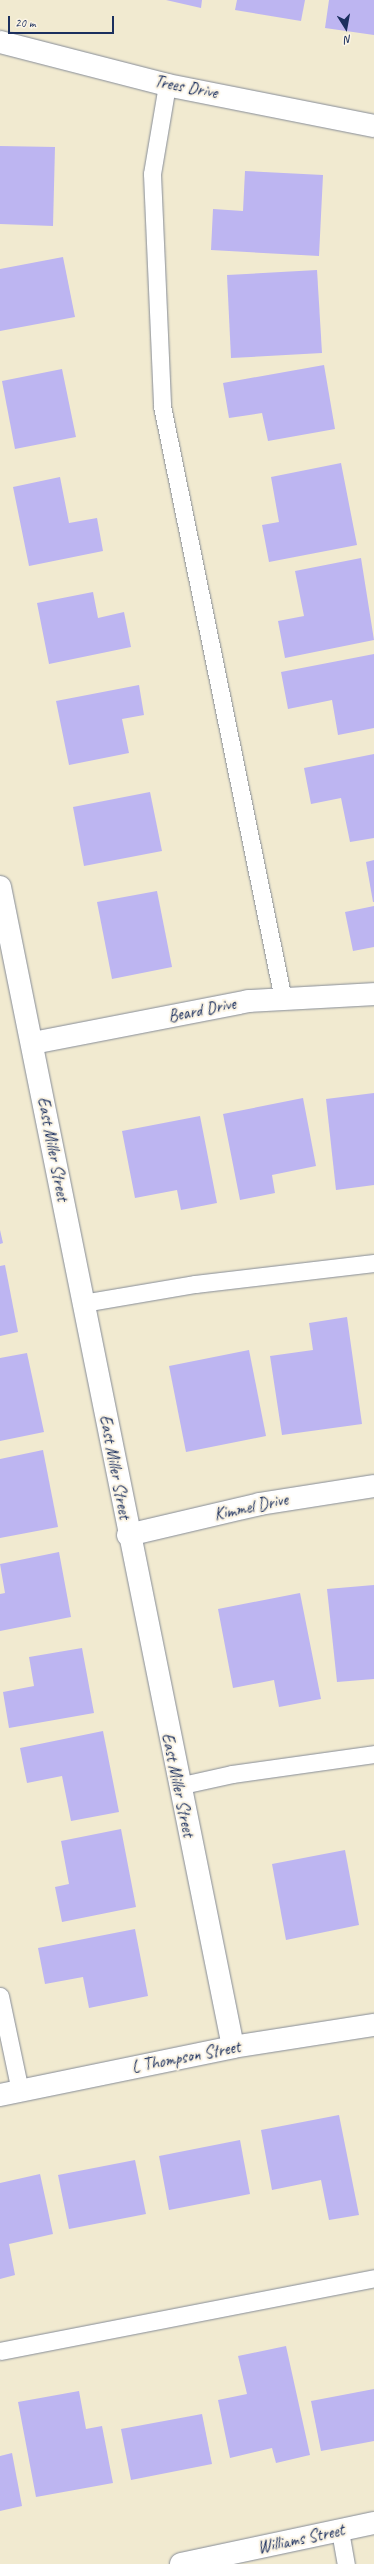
<!DOCTYPE html>
<html>
<head>
<meta charset="utf-8">
<style>
	body { margin:0 }
	#map { position:relative; width:374px; height:2564px; overflow:hidden; background:#f1ead0; font-family:Caveat,sans-serif }
	div>[style] { position:absolute }
	[style*='--x'] { left:calc(var(--x)*1px); top:calc(var(--y)*1px); width:calc(var(--w)*1px); rotate:calc(var(--a)*1deg) }
	.building>* { inset:0; background:#bdb5f1 }
	.roads { filter:drop-shadow(0 0 1px #868c97) drop-shadow(0 0 1px #868c97) }
	.lane>* { height:17px; margin:-8.5px; padding:0 8.5px; transform-origin:8.5px; border-radius:8.5px; background:#fff }
	.street>* { height:22px; margin:-11px; padding:0 11px; transform-origin:11px; border-radius:11px; background:#fff }
	span { translate:-50% -50%; white-space:nowrap; text-align:center; line-height:1.15; -webkit-text-stroke:4px #fcf5e5; paint-order:stroke }
	.street-label { font-size:17px; color:#1b2f5e }
	.north { position:absolute; left:326px; top:8px; width:40px; height:40px; -webkit-text-stroke:3px #fcf5e5; paint-order:stroke; rotate:169deg; font-size:11px; font-weight:700; line-height:16px; text-align:center; color:#1b2f5e }
	.north::after { content:''; display:block; margin:auto; width:14px; height:18px; background:#1b2f5e; clip-path:polygon(50% 0,100% 100%,50% 72%,0 100%) }
	.scale { position:absolute; left:8px; top:16px; width:106px; height:18px; box-sizing:border-box; border:2px solid #1b2f5e; border-top:0; padding-left:5px; font-size:12px; line-height:14px; white-space:nowrap; color:#1b2f5e; -webkit-text-stroke:3px #fcf5e5; paint-order:stroke }
</style>
</head>
<body>
<div id="map">
	<div class="building">
		<i style="clip-path:polygon(166px 0,202px 0,201px 8px)"></i>
		<i style="clip-path:polygon(237px 0,305px 0,301px 21px,235px 10px)"></i>
		<i style="clip-path:polygon(329px 0,374px 0,374px 35px,325px 28px)"></i>
		<i style="clip-path:polygon(0 146px,55px 147px,53px 226px,0 224px)"></i>
		<i style="clip-path:polygon(245px 171px,323px 175px,319px 256px,211px 250px,213px 209px,243px 211px)"></i>
		<i style="clip-path:polygon(63px 257px,75px 317px,0 331px,0 269px)"></i>
		<i style="clip-path:polygon(317px 270px,322px 353px,231px 358px,227px 275px)"></i>
		<i style="clip-path:polygon(324px 365px,335px 429px,268px 441px,262px 413px,229px 418px,223px 383px)"></i>
		<i style="clip-path:polygon(62px 369px,76px 437px,15px 449px,2px 381px)"></i>
		<i style="clip-path:polygon(341px 463px,357px 545px,269px 562px,262px 525px,279px 522px,271px 477px)"></i>
		<i style="clip-path:polygon(60px 477px,69px 523px,97px 518px,103px 551px,29px 566px,13px 487px)"></i>
		<i style="clip-path:polygon(361px 558px,374px 640px,285px 658px,278px 621px,304px 616px,295px 571px)"></i>
		<i style="clip-path:polygon(93px 592px,98px 618px,124px 612px,131px 647px,49px 664px,37px 603px)"></i>
		<i style="clip-path:polygon(374px 654px,374px 728px,338px 735px,332px 700px,288px 709px,281px 672px)"></i>
		<i style="clip-path:polygon(139px 685px,144px 715px,122px 719px,129px 753px,69px 765px,56px 701px)"></i>
		<i style="clip-path:polygon(374px 754px,374px 838px,350px 842px,341px 798px,311px 804px,304px 768px)"></i>
		<i style="clip-path:polygon(150px 792px,162px 851px,84px 866px,73px 807px)"></i>
		<i style="clip-path:polygon(374px 860px,374px 902px,373px 902px,366px 862px)"></i>
		<i style="clip-path:polygon(157px 891px,172px 967px,112px 979px,97px 902px)"></i>
		<i style="clip-path:polygon(374px 906px,374px 947px,353px 951px,345px 912px)"></i>
		<i style="clip-path:polygon(374px 1093px,374px 1185px,336px 1190px,326px 1099px)"></i>
		<i style="clip-path:polygon(303px 1098px,316px 1166px,272px 1175px,275px 1193px,240px 1200px,223px 1114px)"></i>
		<i style="clip-path:polygon(200px 1116px,217px 1203px,181px 1210px,177px 1190px,135px 1198px,122px 1131px)"></i>
		<i style="clip-path:polygon(0 1230px,3px 1243px,0 1244px)"></i>
		<i style="clip-path:polygon(5px 1265px,18px 1332px,0 1336px,0 1266px)"></i>
		<i style="clip-path:polygon(347px 1317px,362px 1424px,282px 1435px,270px 1356px,313px 1350px,309px 1323px)"></i>
		<i style="clip-path:polygon(249px 1350px,266px 1436px,186px 1452px,169px 1366px)"></i>
		<i style="clip-path:polygon(27px 1353px,44px 1432px,0 1441px,0 1358px)"></i>
		<i style="clip-path:polygon(43px 1450px,58px 1527px,0 1538px,0 1459px)"></i>
		<i style="clip-path:polygon(59px 1552px,71px 1617px,0 1631px,0 1594px,5px 1593px,0 1564px)"></i>
		<i style="clip-path:polygon(374px 1585px,374px 1679px,337px 1682px,327px 1589px)"></i>
		<i style="clip-path:polygon(300px 1593px,321px 1699px,279px 1707px,274px 1680px,233px 1688px,218px 1609px)"></i>
		<i style="clip-path:polygon(82px 1648px,94px 1713px,9px 1728px,3px 1692px,34px 1686px,29px 1657px)"></i>
		<i style="clip-path:polygon(103px 1731px,119px 1812px,71px 1821px,62px 1776px,27px 1783px,20px 1748px)"></i>
		<i style="clip-path:polygon(121px 1829px,136px 1907px,62px 1922px,55px 1887px,69px 1884px,61px 1841px)"></i>
		<i style="clip-path:polygon(345px 1850px,359px 1925px,286px 1940px,272px 1864px)"></i>
		<i style="clip-path:polygon(135px 1929px,148px 1996px,89px 2008px,83px 1977px,45px 1984px,38px 1948px)"></i>
		<i style="clip-path:polygon(339px 2115px,359px 2215px,329px 2220px,321px 2180px,272px 2190px,261px 2130px)"></i>
		<i style="clip-path:polygon(240px 2140px,250px 2194px,169px 2210px,159px 2156px)"></i>
		<i style="clip-path:polygon(135px 2160px,146px 2214px,69px 2229px,58px 2175px)"></i>
		<i style="clip-path:polygon(40px 2174px,53px 2234px,9px 2244px,15px 2275px,0 2279px,0 2183px)"></i>
		<i style="clip-path:polygon(286px 2346px,310px 2455px,276px 2463px,272px 2448px,230px 2458px,218px 2400px,247px 2394px,238px 2356px)"></i>
		<i style="clip-path:polygon(374px 2389px,374px 2441px,321px 2451px,311px 2401px)"></i>
		<i style="clip-path:polygon(79px 2391px,86px 2429px,102px 2426px,113px 2483px,36px 2497px,18px 2402px)"></i>
		<i style="clip-path:polygon(202px 2414px,212px 2464px,131px 2480px,121px 2429px)"></i>
		<i style="clip-path:polygon(12px 2453px,22px 2506px,0 2511px,0 2456px)"></i>
	</div>
	<div class="roads">
		<div class="lane">
			<i style="--x:167;--y:85;--w:90;--a:99.6"></i>
			<i style="--x:152;--y:174;--w:232;--a:87.5"></i>
			<i style="--x:162;--y:406;--w:605;--a:78.47"></i>
			<i style="--x:83;--y:1303;--w:114;--a:-9.6"></i>
			<i style="--x:195;--y:1284;--w:180;--a:-6.7"></i>
			<i style="--x:178;--y:1786;--w:55;--a:-12.5"></i>
			<i style="--x:232;--y:1774;--w:143;--a:-8"></i>
			<i style="--x:0;--y:1996;--w:97;--a:78.1"></i>
			<i style="--x:0;--y:2351;--w:381;--a:-11"></i>
			<i style="--x:340;--y:2531;--w:34;--a:80"></i>
		</div>
		<div class="street">
			<i style="--x:0;--y:42;--w:172;--a:14.4"></i>
			<i style="--x:167;--y:85;--w:211;--a:11.2"></i>
			<i style="--x:0;--y:887;--w:1183;--a:78.64"></i>
			<i style="--x:33;--y:1043;--w:220;--a:-11"></i>
			<i style="--x:249;--y:1001;--w:125;--a:-3.2"></i>
			<i style="--x:128;--y:1535;--w:136;--a:-13.2"></i>
			<i style="--x:260;--y:1504;--w:115;--a:-9"></i>
			<i style="--x:0;--y:2095;--w:238;--a:-11.6"></i>
			<i style="--x:233;--y:2047;--w:143;--a:-8.9"></i>
			<i style="--x:181;--y:2564;--w:197;--a:-12"></i>
		</div>
	</div>
	<div class="street-label">
		<span style="left:186px;top:87px;rotate:11deg">Trees Drive</span>
		<span style="left:202px;top:1010px;rotate:-11deg">Beard Drive</span>
		<span style="left:53px;top:1149px;rotate:79deg">East Miller Street</span>
		<span style="left:115px;top:1467px;rotate:79deg">East Miller Street</span>
		<span style="left:251px;top:1507px;rotate:-12deg">Kimmel Drive</span>
		<span style="left:178px;top:1785px;rotate:78deg">East Miller Street</span>
		<span style="left:186px;top:2057px;rotate:-11deg">L Thompson Street</span>
		<span style="left:301px;top:2539px;rotate:-12deg">Williams Street</span>
	</div>
	<div class="north">N</div>
	<div class="scale">20 m</div>
</div>
</body>
</html>
